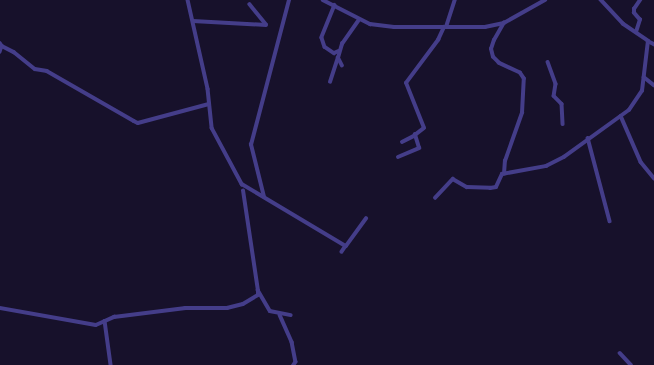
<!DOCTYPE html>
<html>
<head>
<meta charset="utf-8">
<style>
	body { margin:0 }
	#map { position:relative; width:654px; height:365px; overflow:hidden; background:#17112b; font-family:Mulish,sans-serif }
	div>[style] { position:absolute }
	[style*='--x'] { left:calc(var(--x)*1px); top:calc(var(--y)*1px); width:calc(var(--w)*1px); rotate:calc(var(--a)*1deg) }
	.street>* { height:3.5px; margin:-1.75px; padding:0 1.75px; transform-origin:1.75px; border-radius:1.75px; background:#443d89 }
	span { translate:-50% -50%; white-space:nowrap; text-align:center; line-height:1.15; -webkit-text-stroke:4px #17112b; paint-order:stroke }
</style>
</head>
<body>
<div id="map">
	<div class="street">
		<i style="--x:188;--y:0;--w:91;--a:77.3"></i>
		<i style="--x:208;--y:89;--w:39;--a:84"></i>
		<i style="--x:212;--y:128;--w:64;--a:61.8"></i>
		<i style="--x:242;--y:184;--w:121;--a:30.8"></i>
		<i style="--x:346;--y:246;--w:7;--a:124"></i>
		<i style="--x:323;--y:0;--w:53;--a:27.1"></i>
		<i style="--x:370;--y:24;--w:24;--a:7"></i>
		<i style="--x:394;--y:27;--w:91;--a:0"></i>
		<i style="--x:485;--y:27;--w:19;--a:-12"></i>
		<i style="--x:504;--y:23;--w:47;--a:-29.3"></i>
		<i style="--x:335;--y:5;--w:35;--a:112"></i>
		<i style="--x:322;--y:38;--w:9;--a:72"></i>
		<i style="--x:325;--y:47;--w:11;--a:34"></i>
		<i style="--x:334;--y:53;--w:5;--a:-22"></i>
		<i style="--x:193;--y:21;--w:73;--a:3.1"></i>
		<i style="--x:266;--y:25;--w:26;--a:-129"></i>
		<i style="--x:446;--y:27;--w:28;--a:-72"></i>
		<i style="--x:636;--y:32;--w:13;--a:-72"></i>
		<i style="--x:640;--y:20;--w:9;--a:-131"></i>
		<i style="--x:634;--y:13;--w:4;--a:-90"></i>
		<i style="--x:634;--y:9;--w:11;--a:-56"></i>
		<i style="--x:648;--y:41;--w:7;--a:27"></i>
		<i style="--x:0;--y:43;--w:4;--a:56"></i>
		<i style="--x:2;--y:46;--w:6;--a:108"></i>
		<i style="--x:2;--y:46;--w:13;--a:27"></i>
		<i style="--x:14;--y:52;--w:27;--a:39"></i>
		<i style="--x:35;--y:69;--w:12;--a:9"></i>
		<i style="--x:47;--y:71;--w:100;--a:29.9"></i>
		<i style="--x:134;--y:121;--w:4;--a:27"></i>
		<i style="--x:138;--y:123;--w:73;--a:-15"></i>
		<i style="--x:548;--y:62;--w:23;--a:70"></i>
		<i style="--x:556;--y:84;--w:12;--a:99"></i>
		<i style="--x:554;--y:96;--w:11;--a:45"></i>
		<i style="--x:562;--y:104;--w:20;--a:87"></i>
		<i style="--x:342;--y:66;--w:9;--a:-117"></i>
		<i style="--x:338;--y:58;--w:15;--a:-74"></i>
		<i style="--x:342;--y:44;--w:29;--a:-55"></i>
		<i style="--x:644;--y:77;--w:13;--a:39"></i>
		<i style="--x:330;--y:82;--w:25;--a:-72"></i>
		<i style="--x:621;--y:116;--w:50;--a:66.5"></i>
		<i style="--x:641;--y:162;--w:21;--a:51"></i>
		<i style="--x:588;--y:138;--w:86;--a:75.2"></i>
		<i style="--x:402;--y:142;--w:13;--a:-27"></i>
		<i style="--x:398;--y:157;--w:23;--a:-23"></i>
		<i style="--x:419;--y:148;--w:14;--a:-107"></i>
		<i style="--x:415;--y:135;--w:11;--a:-38"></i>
		<i style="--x:424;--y:128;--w:48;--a:-111.8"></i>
		<i style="--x:406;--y:83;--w:54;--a:-53.3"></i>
		<i style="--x:438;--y:40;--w:14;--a:-65"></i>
		<i style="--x:504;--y:174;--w:13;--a:-86"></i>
		<i style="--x:505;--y:161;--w:51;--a:-70.5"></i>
		<i style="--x:522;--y:113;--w:34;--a:-87"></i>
		<i style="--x:524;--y:79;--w:7;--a:-124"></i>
		<i style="--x:520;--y:73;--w:23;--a:-155"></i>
		<i style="--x:499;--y:63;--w:8;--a:-135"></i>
		<i style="--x:493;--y:57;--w:8;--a:-104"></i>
		<i style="--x:491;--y:49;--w:9;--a:-72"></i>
		<i style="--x:494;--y:40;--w:20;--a:-60"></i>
		<i style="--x:264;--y:197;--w:54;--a:-104"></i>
		<i style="--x:251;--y:145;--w:150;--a:-75.3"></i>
		<i style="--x:435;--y:198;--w:26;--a:-47"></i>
		<i style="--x:453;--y:179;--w:16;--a:30"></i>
		<i style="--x:467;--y:187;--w:23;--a:2"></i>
		<i style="--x:490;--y:188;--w:6;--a:-9"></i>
		<i style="--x:496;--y:187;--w:14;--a:-65"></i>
		<i style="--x:502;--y:174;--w:45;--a:-10.3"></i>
		<i style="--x:546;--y:166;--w:20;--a:-27"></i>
		<i style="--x:564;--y:157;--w:80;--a:-35.9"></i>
		<i style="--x:629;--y:110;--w:23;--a:-56"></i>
		<i style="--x:642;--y:91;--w:50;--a:-83.2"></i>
		<i style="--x:648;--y:41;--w:30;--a:-146"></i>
		<i style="--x:623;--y:24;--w:33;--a:-133"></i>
		<i style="--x:346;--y:246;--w:34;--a:-54"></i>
		<i style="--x:258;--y:290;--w:24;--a:60"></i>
		<i style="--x:270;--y:311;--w:21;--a:11"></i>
		<i style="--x:0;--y:308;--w:97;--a:10"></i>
		<i style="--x:96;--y:325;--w:20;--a:-24"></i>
		<i style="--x:114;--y:317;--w:72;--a:-7.2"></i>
		<i style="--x:185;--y:308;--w:42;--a:0"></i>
		<i style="--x:227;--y:308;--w:16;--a:-14"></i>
		<i style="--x:243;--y:304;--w:17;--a:-31"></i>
		<i style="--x:258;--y:295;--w:4;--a:-90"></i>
		<i style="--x:258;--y:291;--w:101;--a:-98.5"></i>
		<i style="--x:280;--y:315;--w:30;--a:66"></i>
		<i style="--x:292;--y:342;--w:20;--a:79"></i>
		<i style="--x:296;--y:362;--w:4;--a:124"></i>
		<i style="--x:105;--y:321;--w:44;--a:82.2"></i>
		<i style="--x:620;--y:353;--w:16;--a:47"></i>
	</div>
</div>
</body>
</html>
